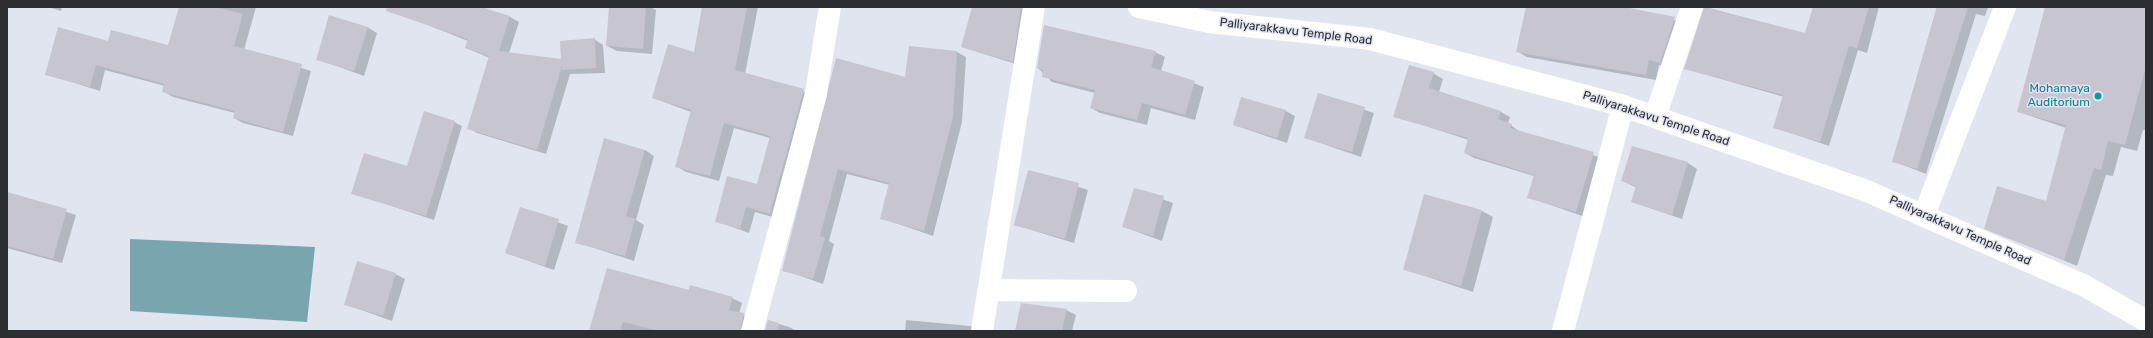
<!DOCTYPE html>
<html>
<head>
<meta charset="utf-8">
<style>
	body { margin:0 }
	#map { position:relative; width:2153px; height:338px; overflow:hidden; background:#e0e5f0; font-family:Rubik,sans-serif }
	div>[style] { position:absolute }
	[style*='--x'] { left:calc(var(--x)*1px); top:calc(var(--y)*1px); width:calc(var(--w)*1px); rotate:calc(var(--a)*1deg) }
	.water>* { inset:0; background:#79a6ae }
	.shadow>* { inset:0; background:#0003 }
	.building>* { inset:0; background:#c6c5d0 }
	.street>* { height:22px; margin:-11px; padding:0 11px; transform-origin:11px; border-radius:11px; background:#fff }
	.secondary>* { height:22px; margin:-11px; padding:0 11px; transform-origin:11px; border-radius:11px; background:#fff }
	.dots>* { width:11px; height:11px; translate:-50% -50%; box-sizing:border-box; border:2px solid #e0e5f0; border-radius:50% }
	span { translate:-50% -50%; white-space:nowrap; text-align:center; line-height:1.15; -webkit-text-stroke:3px #e0e5f0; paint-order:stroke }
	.street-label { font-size:12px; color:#2c2e32 }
	.culture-label { font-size:12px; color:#0d838f }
	.right { translate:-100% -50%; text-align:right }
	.frame { position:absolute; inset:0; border:8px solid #2c2e32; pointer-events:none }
</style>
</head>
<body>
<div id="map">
	<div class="water">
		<i style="clip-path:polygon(130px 239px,315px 247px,307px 322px,130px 311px)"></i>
	</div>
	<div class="shadow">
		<i style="clip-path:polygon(48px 7px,62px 7px,61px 11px)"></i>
		<i style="clip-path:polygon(180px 7px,256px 7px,244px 50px,311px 71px,293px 136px,243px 123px,234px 118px,235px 113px,173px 97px,163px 91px,165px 86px,105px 70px,100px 91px,46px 74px,108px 42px,169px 46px)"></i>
		<i style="clip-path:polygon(417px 7px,480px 7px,510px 17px,519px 22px,509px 53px,562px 60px,594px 39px,603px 45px,605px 73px,570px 74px,546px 154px,477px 133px,469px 128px,490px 58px,466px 48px,468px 41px,413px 19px)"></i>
		<i style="clip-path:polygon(610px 7px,650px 7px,656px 10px,652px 54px,617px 51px,607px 46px)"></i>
		<i style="clip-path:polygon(703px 7px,758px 7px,745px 74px,813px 95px,780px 219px,755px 212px,749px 233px,716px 221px,757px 185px,770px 138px,734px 128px,719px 181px,686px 172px,676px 166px,691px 112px,653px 98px,695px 54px)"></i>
		<i style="clip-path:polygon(974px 7px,1033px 7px,1022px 66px,962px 47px)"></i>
		<i style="clip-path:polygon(1527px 7px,1624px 7px,1684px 23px,1670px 67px,1659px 65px,1656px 80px,1527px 57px,1517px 51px)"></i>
		<i style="clip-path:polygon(1705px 7px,1806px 34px,1814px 7px,1879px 7px,1867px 53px,1858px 50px,1829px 146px,1774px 127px,1784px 97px,1686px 69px)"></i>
		<i style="clip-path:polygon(1937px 7px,1988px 7px,1985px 16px,1976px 14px,1926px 174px,1893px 161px)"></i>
		<i style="clip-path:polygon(2047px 7px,2146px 7px,2146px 130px,2143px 130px,2137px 151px,2121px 147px,2113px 176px,2106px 175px,2077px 266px,1986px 228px,2047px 203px,2066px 128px,2019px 112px)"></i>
		<i style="clip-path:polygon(367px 27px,377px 33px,364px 76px,317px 59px)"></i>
		<i style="clip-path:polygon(957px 52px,966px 57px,962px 122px,933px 236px,881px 218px,890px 185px,847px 174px,829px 241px,834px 244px,823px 284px,784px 270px,837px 60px,906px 79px)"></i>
		<i style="clip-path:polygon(1155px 52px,1165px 57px,1161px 71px,1204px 87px,1195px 120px,1151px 108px,1147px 125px,1100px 113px,1091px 108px,1095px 93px,1052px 82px,1038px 68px)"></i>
		<i style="clip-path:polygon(1433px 73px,1443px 79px,1439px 92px,1501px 112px,1510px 117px,1508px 123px,1520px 132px,1602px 158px,1585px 217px,1528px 197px,1534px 176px,1474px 158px,1465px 153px,1469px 140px,1395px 116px)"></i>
		<i style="clip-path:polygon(1319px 95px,1374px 113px,1361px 157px,1306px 138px)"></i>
		<i style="clip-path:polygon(1286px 111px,1295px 116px,1287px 143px,1234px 125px)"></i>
		<i style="clip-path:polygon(454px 122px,462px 126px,434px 220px,352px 193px,408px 167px)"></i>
		<i style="clip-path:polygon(645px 150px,654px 156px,636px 220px,644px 225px,634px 261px,576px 242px)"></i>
		<i style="clip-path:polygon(1688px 163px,1697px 169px,1682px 219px,1632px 202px,1637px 188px,1623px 181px)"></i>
		<i style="clip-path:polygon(1029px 171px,1088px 190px,1074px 243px,1015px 225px)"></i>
		<i style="clip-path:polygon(1135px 189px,1173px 203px,1162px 241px,1124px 227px)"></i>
		<i style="clip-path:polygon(7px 193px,76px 215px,62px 263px,7px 248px)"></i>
		<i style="clip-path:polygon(520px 208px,568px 226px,554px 270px,506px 253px)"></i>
		<i style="clip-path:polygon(1482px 211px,1493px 217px,1473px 292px,1404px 269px)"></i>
		<i style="clip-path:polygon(395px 274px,405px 279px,392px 321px,345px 304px)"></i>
		<i style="clip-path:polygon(689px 291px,732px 298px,742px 303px,739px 313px,753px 320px,751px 331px,590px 331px)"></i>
		<i style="clip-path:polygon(1066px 310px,1076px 315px,1072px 331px,1016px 331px)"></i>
		<i style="clip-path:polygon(906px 320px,970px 326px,978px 331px,905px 331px)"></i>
		<i style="clip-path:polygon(769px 321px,789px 327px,797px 331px,765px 331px)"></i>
	</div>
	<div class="building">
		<i style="clip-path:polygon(179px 7px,216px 7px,243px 14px,234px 46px,302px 64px,283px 132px,233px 118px,235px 111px,162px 92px,164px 84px,96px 65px,90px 87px,45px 75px,58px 27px,108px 41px,111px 30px,168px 45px)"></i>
		<i style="clip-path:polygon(387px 7px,481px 7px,510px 16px,499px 51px,561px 59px,560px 41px,595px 38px,596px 68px,562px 70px,562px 66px,537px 150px,467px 129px,489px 56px,465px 48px,468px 39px,386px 11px)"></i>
		<i style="clip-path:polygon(609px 7px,646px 7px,643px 49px,606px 46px)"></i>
		<i style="clip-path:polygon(702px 7px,747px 7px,735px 70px,804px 89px,770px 214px,746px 207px,740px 229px,715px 222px,727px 176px,757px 184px,770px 136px,724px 123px,710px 176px,675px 167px,691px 110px,652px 98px,668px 44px,694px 52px)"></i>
		<i style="clip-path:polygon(972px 7px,1021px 7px,1013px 62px,961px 47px)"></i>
		<i style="clip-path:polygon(1526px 7px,1624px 7px,1675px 17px,1660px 63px,1649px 60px,1646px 75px,1516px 52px)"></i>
		<i style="clip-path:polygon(1704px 7px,1805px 33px,1813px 7px,1869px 7px,1857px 48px,1849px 46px,1820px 142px,1773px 128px,1783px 95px,1684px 69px)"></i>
		<i style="clip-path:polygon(1937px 7px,1968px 7px,1917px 169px,1892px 162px)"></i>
		<i style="clip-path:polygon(2045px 7px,2146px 7px,2146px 66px,2125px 145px,2108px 141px,2101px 170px,2094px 168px,2064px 260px,1984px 229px,1997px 186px,2046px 201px,2066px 125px,2017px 112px)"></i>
		<i style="clip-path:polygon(329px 15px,368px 27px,354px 71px,316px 60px)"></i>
		<i style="clip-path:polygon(1044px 25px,1156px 51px,1151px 67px,1195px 81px,1185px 115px,1142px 103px,1137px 120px,1090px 108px,1095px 90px,1042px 77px,1043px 70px,1037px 68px)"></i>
		<i style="clip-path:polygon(909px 46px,957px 51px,953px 117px,924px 231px,880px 219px,889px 183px,838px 169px,820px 236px,825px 238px,813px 279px,782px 271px,836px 58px,905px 77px)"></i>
		<i style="clip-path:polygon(1409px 65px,1434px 72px,1429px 88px,1501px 111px,1498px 119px,1512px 124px,1510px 128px,1594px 152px,1576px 212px,1527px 198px,1534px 175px,1464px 153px,1468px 138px,1393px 117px)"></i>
		<i style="clip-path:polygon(1318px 93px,1365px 107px,1352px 152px,1304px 138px)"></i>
		<i style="clip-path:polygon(1241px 97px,1286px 110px,1277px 138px,1233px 125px)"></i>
		<i style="clip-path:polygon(424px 111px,455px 121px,426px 216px,351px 194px,364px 153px,407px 166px)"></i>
		<i style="clip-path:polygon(604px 138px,645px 150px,626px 216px,635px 219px,625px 256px,575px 243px)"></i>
		<i style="clip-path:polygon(1632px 146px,1688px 162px,1672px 215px,1631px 202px,1636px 186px,1621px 181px)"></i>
		<i style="clip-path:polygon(1028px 170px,1079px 183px,1065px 239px,1014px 225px)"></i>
		<i style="clip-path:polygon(1134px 188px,1164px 196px,1153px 236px,1122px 227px)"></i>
		<i style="clip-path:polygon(7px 192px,67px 209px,53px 259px,7px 246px)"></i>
		<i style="clip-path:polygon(1424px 194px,1482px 210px,1461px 286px,1403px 270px)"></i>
		<i style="clip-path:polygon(520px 207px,559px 219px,545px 266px,505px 253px)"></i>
		<i style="clip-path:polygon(357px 261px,396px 273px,383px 316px,344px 305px)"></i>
		<i style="clip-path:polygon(607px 268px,689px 290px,690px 285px,733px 297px,729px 310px,744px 313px,740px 331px,658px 331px,623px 322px,620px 331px,589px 331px)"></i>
		<i style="clip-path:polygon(1021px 303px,1067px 309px,1062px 331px,1015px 331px)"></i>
		<i style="clip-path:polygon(768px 320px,779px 323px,778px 331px,765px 331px)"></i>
	</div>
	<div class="street">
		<i style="--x:1655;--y:117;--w:116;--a:-71.4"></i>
		<i style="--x:1924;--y:215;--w:223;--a:-68.7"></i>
		<i style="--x:989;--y:290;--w:137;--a:0.4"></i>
		<i style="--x:752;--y:331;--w:246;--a:-74.9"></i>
		<i style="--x:816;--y:93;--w:87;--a:-80.8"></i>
		<i style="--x:982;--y:331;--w:328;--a:-80.9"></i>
		<i style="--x:1563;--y:331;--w:233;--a:-75.1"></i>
	</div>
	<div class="secondary">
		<i style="--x:1139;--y:7;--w:72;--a:12.1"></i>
		<i style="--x:1209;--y:22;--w:162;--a:6"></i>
		<i style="--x:1370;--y:39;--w:262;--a:14.8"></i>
		<i style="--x:1623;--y:106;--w:253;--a:19.2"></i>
		<i style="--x:1862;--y:189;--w:243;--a:23.5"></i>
		<i style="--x:2085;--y:286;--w:70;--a:29.8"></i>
	</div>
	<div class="dots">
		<i style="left:2098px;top:96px;background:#0f9aa8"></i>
	</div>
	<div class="street-label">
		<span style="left:1296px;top:32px;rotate:7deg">Palliyarakkavu Temple Road</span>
		<span style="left:1656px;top:119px;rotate:18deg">Palliyarakkavu Temple Road</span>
		<span style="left:1960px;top:231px;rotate:24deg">Palliyarakkavu Temple Road</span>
	</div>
	<div class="culture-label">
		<span class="right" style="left:2090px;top:96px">Mohamaya<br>Auditorium</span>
	</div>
	<div class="frame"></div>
</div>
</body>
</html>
